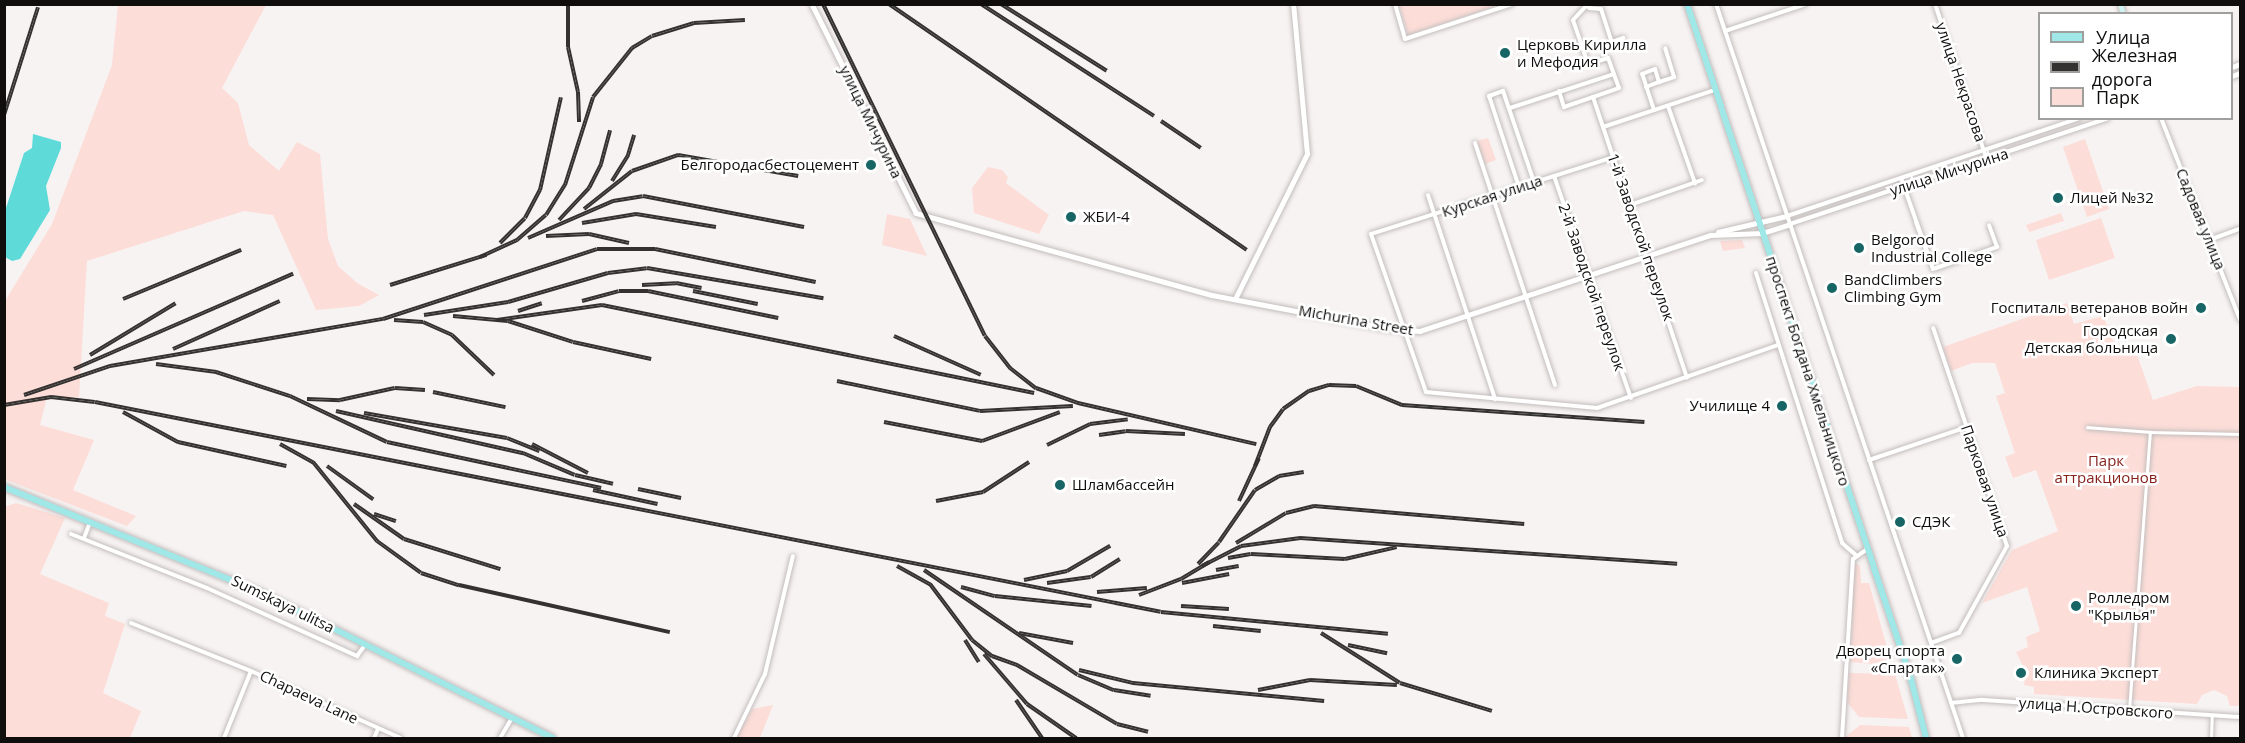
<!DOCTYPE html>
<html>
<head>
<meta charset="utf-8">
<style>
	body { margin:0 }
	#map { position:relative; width:2245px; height:743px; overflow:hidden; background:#f8f3f3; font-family:"Open Sans",sans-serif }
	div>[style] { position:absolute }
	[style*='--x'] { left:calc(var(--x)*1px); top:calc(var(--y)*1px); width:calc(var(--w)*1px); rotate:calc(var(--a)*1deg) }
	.green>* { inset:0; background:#fcddd8 }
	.water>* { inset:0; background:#5edad8 }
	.roads { filter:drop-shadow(0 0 2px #c2bdbc) drop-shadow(0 0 2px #c2bdbc) }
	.pedestrian>* { height:3px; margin:-1.5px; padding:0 1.5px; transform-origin:1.5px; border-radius:1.5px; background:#fff }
	.minor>* { height:4px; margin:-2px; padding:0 2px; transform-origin:2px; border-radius:2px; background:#fff }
	.tertiary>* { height:4.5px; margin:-2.25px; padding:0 2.25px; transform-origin:2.25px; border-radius:2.25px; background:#fff }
	.secondary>* { height:5px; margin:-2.5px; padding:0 2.5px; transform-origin:2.5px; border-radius:2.5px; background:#cff4f3 }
	.primary>* { height:6px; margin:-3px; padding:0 3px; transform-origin:3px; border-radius:3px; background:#a0e8e8 }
	.rail>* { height:4px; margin-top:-2px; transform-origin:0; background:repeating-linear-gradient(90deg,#fff 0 4.5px,#343231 0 9px); box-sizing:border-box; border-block:2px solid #343231 }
	.dots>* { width:16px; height:16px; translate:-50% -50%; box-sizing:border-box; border:3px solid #fff; border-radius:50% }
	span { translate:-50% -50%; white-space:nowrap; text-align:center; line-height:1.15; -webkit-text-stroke:5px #fff; paint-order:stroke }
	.poi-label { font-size:15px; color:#0f0e0d }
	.left { translate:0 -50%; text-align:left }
	.right { translate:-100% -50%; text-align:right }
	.street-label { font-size:15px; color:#0f0e0d }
	.park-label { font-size:15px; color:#851e19 }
	.frame { position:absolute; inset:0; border:6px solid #0f0e0d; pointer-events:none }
	.legend { position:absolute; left:2038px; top:12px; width:195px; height:108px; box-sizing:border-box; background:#fff; border:2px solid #9f9f9e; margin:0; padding:8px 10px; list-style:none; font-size:18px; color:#0f0e0d }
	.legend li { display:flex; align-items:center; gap:12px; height:30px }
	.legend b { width:30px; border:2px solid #9f9f9e }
</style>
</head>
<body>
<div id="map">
	<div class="green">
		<i style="clip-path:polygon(118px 5px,266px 5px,222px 88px,238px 103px,249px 145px,279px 171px,297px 142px,320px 154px,328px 239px,338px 266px,357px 283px,379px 295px,359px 306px,316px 310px,273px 215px,244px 211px,87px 261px,79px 397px,47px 397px,40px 425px,94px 440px,73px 490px,136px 516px,127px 526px,4px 479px,5px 301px,52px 224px,112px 65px)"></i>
		<i style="clip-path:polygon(1399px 5px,1399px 4px,1498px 5px,1408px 35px)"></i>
		<i style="clip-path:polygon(1488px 138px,1496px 160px,1485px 164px,1477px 141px)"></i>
		<i style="clip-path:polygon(2085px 139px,2109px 209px,2087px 217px,2063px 147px)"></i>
		<i style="clip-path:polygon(988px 167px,1002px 170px,1008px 177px,1006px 183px,1049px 215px,1039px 234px,974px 213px,972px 188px)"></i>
		<i style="clip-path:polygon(2061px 213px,2064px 221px,2029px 232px,2026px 225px)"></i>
		<i style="clip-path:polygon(887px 214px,910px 219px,927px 256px,882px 245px)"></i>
		<i style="clip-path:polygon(2101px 218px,2115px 258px,2049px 280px,2036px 240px)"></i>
		<i style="clip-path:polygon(1742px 240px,1745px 248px,1723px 251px,1720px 241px)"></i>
		<i style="clip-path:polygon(2067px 303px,2074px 324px,2103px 316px,2116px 347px,2134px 346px,2153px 400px,2197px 386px,2240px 387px,2240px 706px,2230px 706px,2227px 696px,2214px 690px,2202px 695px,2197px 704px,2034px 694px,2034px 687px,2024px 685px,2026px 672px,2016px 652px,2028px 647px,2026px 637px,2040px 631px,2027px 587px,1982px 603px,2012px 550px,2058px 531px,2036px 470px,2013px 478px,2005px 457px,2015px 453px,1996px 396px,2005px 393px,1995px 363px,1972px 363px,1951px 371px,1943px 347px)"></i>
		<i style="clip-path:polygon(16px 503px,65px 518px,40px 574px,109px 603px,105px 616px,125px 624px,103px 693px,141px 711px,130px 738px,5px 738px,4px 507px)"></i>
		<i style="clip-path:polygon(1854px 562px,1860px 566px,1861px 583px,1869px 583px,1890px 658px,1873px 664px,1850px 662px)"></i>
		<i style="clip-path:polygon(1849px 673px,1895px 674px,1908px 719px,1859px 717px,1847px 702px)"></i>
		<i style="clip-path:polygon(773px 705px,760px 738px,736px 738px,752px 709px)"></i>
		<i style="clip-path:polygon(1860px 725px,1909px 727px,1912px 738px,1844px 738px)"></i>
	</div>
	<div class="water">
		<i style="clip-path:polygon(33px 134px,61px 142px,61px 148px,46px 186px,50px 210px,20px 259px,12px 261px,5px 257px,5px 211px,24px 153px,32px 148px)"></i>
	</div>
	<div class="roads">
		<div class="pedestrian">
			<i style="--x:2087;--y:427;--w:63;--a:4.5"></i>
			<i style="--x:2129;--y:710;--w:279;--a:-85.7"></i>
			<i style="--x:2150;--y:432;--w:90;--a:1.3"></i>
			<i style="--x:2211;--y:738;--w:23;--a:-88"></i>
		</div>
		<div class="minor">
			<i style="--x:1395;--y:4;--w:36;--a:74"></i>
			<i style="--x:1405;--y:39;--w:113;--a:-18.1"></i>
			<i style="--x:1716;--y:4;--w:774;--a:71.4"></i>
			<i style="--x:1935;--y:4;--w:164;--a:71.6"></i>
			<i style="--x:1589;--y:8;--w:12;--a:5"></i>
			<i style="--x:1601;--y:9;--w:35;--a:72"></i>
			<i style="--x:1612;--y:42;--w:12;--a:-20"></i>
			<i style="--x:1725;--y:31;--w:85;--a:-18.4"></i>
			<i style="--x:1646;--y:87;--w:14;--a:-21"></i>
			<i style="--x:1559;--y:91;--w:17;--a:73"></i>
			<i style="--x:1564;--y:107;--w:58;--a:-19.1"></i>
			<i style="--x:1619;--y:88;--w:32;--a:-110"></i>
			<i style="--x:1608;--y:58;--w:21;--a:163"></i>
			<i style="--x:1588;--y:64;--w:46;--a:-108.8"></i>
			<i style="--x:1573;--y:20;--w:22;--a:-47"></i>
			<i style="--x:1593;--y:97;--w:296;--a:71.5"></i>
			<i style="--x:1668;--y:106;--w:82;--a:70.7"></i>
			<i style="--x:1510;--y:108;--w:109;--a:-18.1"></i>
			<i style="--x:1654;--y:110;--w:38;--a:-108"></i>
			<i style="--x:1642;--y:74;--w:14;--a:-21"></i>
			<i style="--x:1655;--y:69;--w:14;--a:73"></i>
			<i style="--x:1659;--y:82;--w:16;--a:-18"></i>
			<i style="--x:1674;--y:77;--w:30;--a:-107"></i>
			<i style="--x:2161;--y:118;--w:217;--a:68.6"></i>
			<i style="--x:1603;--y:127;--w:118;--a:-18.3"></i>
			<i style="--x:1475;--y:143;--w:255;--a:71.7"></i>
			<i style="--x:1614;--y:157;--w:255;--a:162.4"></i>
			<i style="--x:1371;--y:234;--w:167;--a:70.8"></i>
			<i style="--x:1426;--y:392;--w:172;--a:5.3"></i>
			<i style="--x:1597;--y:408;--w:192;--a:-19.2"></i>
			<i style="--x:1554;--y:176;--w:235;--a:70.9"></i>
			<i style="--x:1901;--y:178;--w:96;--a:70.6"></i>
			<i style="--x:1519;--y:187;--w:96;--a:-108.2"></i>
			<i style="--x:1489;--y:96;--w:15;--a:-20"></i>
			<i style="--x:1503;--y:91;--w:96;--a:71.2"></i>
			<i style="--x:1428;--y:195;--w:215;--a:71.8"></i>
			<i style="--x:1630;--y:205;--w:76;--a:-19.1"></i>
			<i style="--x:1787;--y:216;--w:309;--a:-18.5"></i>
			<i style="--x:1916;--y:222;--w:40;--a:69.8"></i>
			<i style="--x:1790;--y:224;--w:335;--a:-18.4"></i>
			<i style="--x:2209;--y:240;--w:33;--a:-20"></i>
			<i style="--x:1933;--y:269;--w:68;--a:-19"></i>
			<i style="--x:1997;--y:247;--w:23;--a:-110"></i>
			<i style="--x:1756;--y:273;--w:283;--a:72.3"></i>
			<i style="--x:1842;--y:543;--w:20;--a:41"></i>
			<i style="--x:1869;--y:460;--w:103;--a:-18.6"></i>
			<i style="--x:71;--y:534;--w:146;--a:21.7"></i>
			<i style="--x:207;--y:588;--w:165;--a:24.4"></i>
			<i style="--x:357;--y:656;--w:14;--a:-54"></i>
			<i style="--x:84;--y:538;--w:17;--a:-69"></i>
			<i style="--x:131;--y:623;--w:129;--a:21.8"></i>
			<i style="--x:251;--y:671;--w:72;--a:111.9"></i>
			<i style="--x:1931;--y:643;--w:30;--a:-20"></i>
			<i style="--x:1959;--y:633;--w:99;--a:-61.1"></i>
			<i style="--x:2007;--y:546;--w:230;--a:-108.7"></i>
			<i style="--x:251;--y:671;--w:164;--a:24.1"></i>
			<i style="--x:1951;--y:703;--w:31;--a:-6"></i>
			<i style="--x:1982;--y:700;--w:259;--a:3.8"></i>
			<i style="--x:374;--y:738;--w:10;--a:-66"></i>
			<i style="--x:500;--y:738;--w:23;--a:-59"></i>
			<i style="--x:734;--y:738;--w:71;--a:-64.2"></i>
			<i style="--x:765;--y:674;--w:121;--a:-76.7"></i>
			<i style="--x:1842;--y:738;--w:179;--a:-86.5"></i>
			<i style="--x:1853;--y:559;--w:16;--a:-35"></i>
		</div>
		<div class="tertiary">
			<i style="--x:812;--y:4;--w:233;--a:63.5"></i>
			<i style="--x:916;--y:213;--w:307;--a:15.5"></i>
			<i style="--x:1212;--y:295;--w:176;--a:10.8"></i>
			<i style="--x:1385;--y:328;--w:35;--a:5"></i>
			<i style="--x:1420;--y:331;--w:305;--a:-18.3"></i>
			<i style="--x:1710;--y:235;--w:53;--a:-2.2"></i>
			<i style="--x:1763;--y:233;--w:28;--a:-18"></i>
			<i style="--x:2232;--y:67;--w:9;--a:-21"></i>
			<i style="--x:2232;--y:76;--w:9;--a:-21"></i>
			<i style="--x:1718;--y:232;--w:71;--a:-13.1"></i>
			<i style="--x:1235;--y:299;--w:162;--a:-63.6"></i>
			<i style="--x:1307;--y:154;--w:151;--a:-95.3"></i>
		</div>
		<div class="secondary">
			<i style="--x:2120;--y:4;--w:10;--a:73"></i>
		</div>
		<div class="primary">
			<i style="--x:1687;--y:4;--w:711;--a:71.64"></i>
			<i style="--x:1911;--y:679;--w:61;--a:75.7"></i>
			<i style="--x:4;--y:487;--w:277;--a:22.3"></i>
			<i style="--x:260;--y:592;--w:327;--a:26.5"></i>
		</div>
	</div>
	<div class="rail">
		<i style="--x:568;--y:4;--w:43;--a:90"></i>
		<i style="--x:568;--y:47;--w:46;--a:77.5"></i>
		<i style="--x:578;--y:92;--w:30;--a:88"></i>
		<i style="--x:823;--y:4;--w:369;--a:64"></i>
		<i style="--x:985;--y:336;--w:41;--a:52"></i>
		<i style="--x:1010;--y:368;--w:33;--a:38"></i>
		<i style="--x:1036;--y:388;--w:45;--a:19.7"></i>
		<i style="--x:1078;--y:403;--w:183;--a:13"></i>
		<i style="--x:889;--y:4;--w:434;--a:34.5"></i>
		<i style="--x:981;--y:4;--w:206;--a:32.9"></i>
		<i style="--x:1001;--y:4;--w:125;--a:32.3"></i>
		<i style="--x:4;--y:115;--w:113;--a:-72.5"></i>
		<i style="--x:1161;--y:121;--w:48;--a:34"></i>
		<i style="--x:612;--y:181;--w:31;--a:-58"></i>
		<i style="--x:628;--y:155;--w:21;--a:-73"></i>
		<i style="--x:584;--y:209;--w:61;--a:-38.4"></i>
		<i style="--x:632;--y:171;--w:49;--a:-19.2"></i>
		<i style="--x:678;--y:155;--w:122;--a:9.9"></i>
		<i style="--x:559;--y:220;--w:44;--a:-46.8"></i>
		<i style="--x:589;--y:188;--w:27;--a:-63"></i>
		<i style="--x:601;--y:164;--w:35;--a:-75"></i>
		<i style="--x:582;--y:223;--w:55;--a:-9.5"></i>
		<i style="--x:636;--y:214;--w:81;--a:9.2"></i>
		<i style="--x:546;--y:236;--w:43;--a:-2.7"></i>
		<i style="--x:589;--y:234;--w:41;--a:12.7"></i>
		<i style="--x:528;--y:238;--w:93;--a:-23.5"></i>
		<i style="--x:613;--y:201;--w:30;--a:-9"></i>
		<i style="--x:643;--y:196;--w:164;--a:10.9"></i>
		<i style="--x:500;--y:243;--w:35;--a:-45"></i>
		<i style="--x:525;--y:218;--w:32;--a:-62"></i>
		<i style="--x:540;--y:190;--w:95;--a:-77.3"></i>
		<i style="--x:480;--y:257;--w:41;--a:-24.7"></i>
		<i style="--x:517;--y:240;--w:38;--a:-41"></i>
		<i style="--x:546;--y:215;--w:36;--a:-58"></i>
		<i style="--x:565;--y:185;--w:92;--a:-72.3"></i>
		<i style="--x:593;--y:97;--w:63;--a:-51.5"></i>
		<i style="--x:632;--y:48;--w:23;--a:-31"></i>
		<i style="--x:652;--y:36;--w:44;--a:-17.2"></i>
		<i style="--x:694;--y:23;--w:51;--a:-3.4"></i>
		<i style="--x:390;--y:285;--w:101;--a:-17.4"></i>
		<i style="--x:642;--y:285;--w:34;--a:-3"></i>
		<i style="--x:676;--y:283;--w:26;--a:11"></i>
		<i style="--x:693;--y:291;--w:66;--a:11.3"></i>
		<i style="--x:123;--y:299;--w:128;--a:-22.6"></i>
		<i style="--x:582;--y:301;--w:38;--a:-15"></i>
		<i style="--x:619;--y:291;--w:29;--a:0"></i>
		<i style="--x:648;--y:291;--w:133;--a:11.7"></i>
		<i style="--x:518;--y:311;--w:25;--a:-18"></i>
		<i style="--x:424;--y:315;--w:85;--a:-8.8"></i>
		<i style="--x:508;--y:302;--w:104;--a:-16.2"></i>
		<i style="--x:608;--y:273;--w:39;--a:-7"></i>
		<i style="--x:647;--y:268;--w:179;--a:9.7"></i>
		<i style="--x:453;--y:316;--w:55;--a:5.2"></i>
		<i style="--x:508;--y:321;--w:68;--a:17.9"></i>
		<i style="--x:573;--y:342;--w:80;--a:12.3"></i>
		<i style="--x:394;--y:320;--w:29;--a:4"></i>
		<i style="--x:423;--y:322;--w:32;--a:24"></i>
		<i style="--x:452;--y:335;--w:58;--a:43.6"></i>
		<i style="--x:497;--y:320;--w:106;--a:-8.1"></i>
		<i style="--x:602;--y:305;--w:441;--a:11.5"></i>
		<i style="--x:894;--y:336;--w:95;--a:24.1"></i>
		<i style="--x:173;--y:349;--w:117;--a:-24.2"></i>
		<i style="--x:90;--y:355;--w:100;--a:-31.2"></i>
		<i style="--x:156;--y:364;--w:61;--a:7.6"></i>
		<i style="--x:216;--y:372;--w:78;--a:18"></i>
		<i style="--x:290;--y:396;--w:107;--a:25.4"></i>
		<i style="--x:387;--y:442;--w:219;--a:12.1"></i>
		<i style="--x:74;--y:369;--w:239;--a:-23.5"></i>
		<i style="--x:837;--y:381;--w:146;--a:11.8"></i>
		<i style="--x:980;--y:411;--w:93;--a:-3.1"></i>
		<i style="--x:433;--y:392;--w:74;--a:11.8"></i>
		<i style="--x:24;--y:395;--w:91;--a:-18.6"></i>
		<i style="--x:110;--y:366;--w:277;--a:-9.8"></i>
		<i style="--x:383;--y:319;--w:225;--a:-18.1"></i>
		<i style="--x:597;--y:249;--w:58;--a:0"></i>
		<i style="--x:655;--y:249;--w:164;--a:11.6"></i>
		<i style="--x:307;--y:399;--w:33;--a:2"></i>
		<i style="--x:340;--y:400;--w:56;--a:-12.3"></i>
		<i style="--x:395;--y:388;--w:30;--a:4"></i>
		<i style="--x:4;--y:405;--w:48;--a:-9.7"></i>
		<i style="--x:51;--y:397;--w:44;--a:6.5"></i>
		<i style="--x:95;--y:402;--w:1086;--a:11.14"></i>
		<i style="--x:1161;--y:612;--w:228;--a:5.5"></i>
		<i style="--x:336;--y:411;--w:192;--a:12.7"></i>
		<i style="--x:523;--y:453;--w:56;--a:22.9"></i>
		<i style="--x:575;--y:475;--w:39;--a:13"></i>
		<i style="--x:123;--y:412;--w:63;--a:28.6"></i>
		<i style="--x:178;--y:442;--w:111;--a:12.5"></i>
		<i style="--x:364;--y:413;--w:145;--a:9.9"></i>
		<i style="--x:507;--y:438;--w:35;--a:22"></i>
		<i style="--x:884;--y:422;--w:100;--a:11"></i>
		<i style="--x:982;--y:441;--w:83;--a:-20.4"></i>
		<i style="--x:1099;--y:435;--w:27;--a:-8"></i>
		<i style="--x:1126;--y:431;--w:59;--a:2.9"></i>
		<i style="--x:280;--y:444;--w:38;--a:29"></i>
		<i style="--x:313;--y:462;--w:102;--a:51"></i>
		<i style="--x:377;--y:541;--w:54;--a:36"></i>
		<i style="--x:421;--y:573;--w:40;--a:18"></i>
		<i style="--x:459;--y:585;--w:216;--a:12.6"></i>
		<i style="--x:532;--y:444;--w:63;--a:27.4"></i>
		<i style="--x:1047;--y:445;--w:48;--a:-26"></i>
		<i style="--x:1090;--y:424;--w:38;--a:-7"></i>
		<i style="--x:327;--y:466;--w:57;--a:35.7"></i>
		<i style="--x:1255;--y:466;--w:42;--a:-69"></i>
		<i style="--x:1270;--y:427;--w:22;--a:-54"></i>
		<i style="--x:1283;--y:409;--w:32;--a:-35"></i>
		<i style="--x:1309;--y:391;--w:21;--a:-17"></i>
		<i style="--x:1329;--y:385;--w:27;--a:2"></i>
		<i style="--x:1356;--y:386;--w:50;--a:22.4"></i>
		<i style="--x:1402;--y:405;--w:243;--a:4"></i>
		<i style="--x:638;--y:489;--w:44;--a:11.8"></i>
		<i style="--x:593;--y:490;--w:66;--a:12.3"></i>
		<i style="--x:936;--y:501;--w:48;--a:-10.8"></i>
		<i style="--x:983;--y:492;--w:55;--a:-33.1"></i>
		<i style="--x:1239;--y:501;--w:47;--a:-65.1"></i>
		<i style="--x:354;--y:504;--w:61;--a:35"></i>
		<i style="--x:404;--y:539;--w:101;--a:17.4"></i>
		<i style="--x:374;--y:514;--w:23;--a:18"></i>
		<i style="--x:1236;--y:543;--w:58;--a:-31"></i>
		<i style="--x:1286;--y:513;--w:29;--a:-14"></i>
		<i style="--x:1314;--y:506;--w:211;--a:4.9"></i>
		<i style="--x:1228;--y:558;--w:23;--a:-10"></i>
		<i style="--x:1251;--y:554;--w:94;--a:3"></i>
		<i style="--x:1345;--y:559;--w:53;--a:-13"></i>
		<i style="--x:1198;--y:564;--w:30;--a:-46"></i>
		<i style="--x:1219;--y:542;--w:63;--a:-55.3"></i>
		<i style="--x:1255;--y:490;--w:28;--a:-30"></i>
		<i style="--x:1279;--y:476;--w:25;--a:-9"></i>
		<i style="--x:897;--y:566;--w:38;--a:29"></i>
		<i style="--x:930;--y:584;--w:70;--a:53.1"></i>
		<i style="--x:972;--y:640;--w:26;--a:39"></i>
		<i style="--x:992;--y:656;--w:27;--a:20"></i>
		<i style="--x:1017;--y:665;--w:116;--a:30.5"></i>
		<i style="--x:1117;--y:724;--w:32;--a:14"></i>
		<i style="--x:1202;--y:566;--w:44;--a:-27.1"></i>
		<i style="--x:1241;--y:546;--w:60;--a:-7.7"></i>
		<i style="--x:1300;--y:538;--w:378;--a:3.9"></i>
		<i style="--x:924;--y:570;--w:186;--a:34.3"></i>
		<i style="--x:1078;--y:675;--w:39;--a:23"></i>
		<i style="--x:1114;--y:690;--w:37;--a:9"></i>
		<i style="--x:1216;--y:570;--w:23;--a:-10"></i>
		<i style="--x:1024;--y:580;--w:44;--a:-11.8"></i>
		<i style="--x:1067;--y:571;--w:50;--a:-30.2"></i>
		<i style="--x:1047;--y:583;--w:44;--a:-7.8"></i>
		<i style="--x:1091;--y:577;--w:34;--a:-32"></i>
		<i style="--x:1182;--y:583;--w:48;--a:-10.8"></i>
		<i style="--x:961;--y:587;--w:35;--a:15"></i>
		<i style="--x:995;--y:596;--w:97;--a:5.9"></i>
		<i style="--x:1097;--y:592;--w:50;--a:-4.6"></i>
		<i style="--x:1139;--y:595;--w:45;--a:-20.9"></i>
		<i style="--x:1181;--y:579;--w:33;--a:-31"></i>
		<i style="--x:1181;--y:606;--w:48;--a:3.6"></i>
		<i style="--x:1213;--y:626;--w:48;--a:5.9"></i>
		<i style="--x:1019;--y:633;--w:55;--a:10.5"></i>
		<i style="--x:1321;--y:633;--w:93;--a:32.3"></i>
		<i style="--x:1400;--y:683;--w:96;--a:16.9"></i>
		<i style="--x:965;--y:640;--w:26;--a:58"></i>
		<i style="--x:1348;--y:645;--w:40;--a:12"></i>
		<i style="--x:984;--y:654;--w:66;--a:49.3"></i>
		<i style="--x:1027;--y:704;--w:60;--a:34.8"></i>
		<i style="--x:1079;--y:670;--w:56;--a:13.5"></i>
		<i style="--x:1133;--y:683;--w:192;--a:5.4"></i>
		<i style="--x:1258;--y:690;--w:53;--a:-10.9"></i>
		<i style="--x:1310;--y:680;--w:87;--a:3.3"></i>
		<i style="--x:1016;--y:700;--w:46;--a:55.6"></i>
	</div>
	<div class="dots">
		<i style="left:1505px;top:53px;background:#176565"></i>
		<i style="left:871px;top:165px;background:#176565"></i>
		<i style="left:2058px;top:198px;background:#176565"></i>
		<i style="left:1071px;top:217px;background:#176565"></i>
		<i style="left:1859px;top:248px;background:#176565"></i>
		<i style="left:1832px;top:288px;background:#176565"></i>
		<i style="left:2201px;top:308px;background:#176565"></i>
		<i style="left:2171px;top:339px;background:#176565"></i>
		<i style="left:1782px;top:406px;background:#176565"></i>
		<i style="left:1060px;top:485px;background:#176565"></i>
		<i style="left:1900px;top:522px;background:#176565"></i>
		<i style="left:2076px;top:606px;background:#176565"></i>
		<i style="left:1957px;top:659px;background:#176565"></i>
		<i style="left:2021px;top:673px;background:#176565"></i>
	</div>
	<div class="poi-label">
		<span class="left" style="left:1517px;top:53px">Церковь Кирилла<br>и Мефодия</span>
		<span class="right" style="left:859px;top:165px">Белгородасбестоцемент</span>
		<span class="left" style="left:2070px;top:198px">Лицей №32</span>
		<span class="left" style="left:1083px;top:217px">ЖБИ-4</span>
		<span class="left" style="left:1871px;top:248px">Belgorod<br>Industrial College</span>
		<span class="left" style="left:1844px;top:288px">BandClimbers<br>Climbing Gym</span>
		<span class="right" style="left:2188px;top:308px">Госпиталь ветеранов войн</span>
		<span class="right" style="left:2158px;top:339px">Городская<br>Детская больница</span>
		<span class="right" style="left:1770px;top:406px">Училище 4</span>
		<span class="left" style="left:1072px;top:485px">Шламбассейн</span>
		<span class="left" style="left:1912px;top:522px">СДЭК</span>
		<span class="left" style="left:2088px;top:606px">Ролледром<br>"Крылья"</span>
		<span class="right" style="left:1945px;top:659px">Дворец спорта<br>«Спартак»</span>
		<span class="left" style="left:2034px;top:673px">Клиника Эксперт</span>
	</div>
	<div class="street-label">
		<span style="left:1961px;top:82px;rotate:71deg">улица Некрасова</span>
		<span style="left:871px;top:122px;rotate:64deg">улица Мичурина</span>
		<span style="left:1949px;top:172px;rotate:-18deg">улица Мичурина</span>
		<span style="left:1492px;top:196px;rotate:-18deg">Курская улица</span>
		<span style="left:2201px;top:219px;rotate:68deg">Садовая улица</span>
		<span style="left:1641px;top:237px;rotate:71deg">1-й Заводской переулок</span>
		<span style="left:1592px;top:287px;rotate:71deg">2-й Заводской переулок</span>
		<span style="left:1356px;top:320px;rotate:10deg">Michurina Street</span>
		<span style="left:1808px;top:371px;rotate:72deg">проспект Богдана Хмельницкого</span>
		<span style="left:1985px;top:481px;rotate:71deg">Парковая улица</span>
		<span style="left:283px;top:604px;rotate:26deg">Sumskaya ulitsa</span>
		<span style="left:309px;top:697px;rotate:25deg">Chapaeva Lane</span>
		<span style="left:2096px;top:708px;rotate:4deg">улица Н.Островского</span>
	</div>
	<div class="park-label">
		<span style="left:2106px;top:469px">Парк<br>аттракционов</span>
	</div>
	<div class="frame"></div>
	<ul class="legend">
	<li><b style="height:8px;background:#a0e8e8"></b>Улица</li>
	<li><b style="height:8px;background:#343231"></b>Железная дорога</li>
	<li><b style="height:16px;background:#fcddd8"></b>Парк</li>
	</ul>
</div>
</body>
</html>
